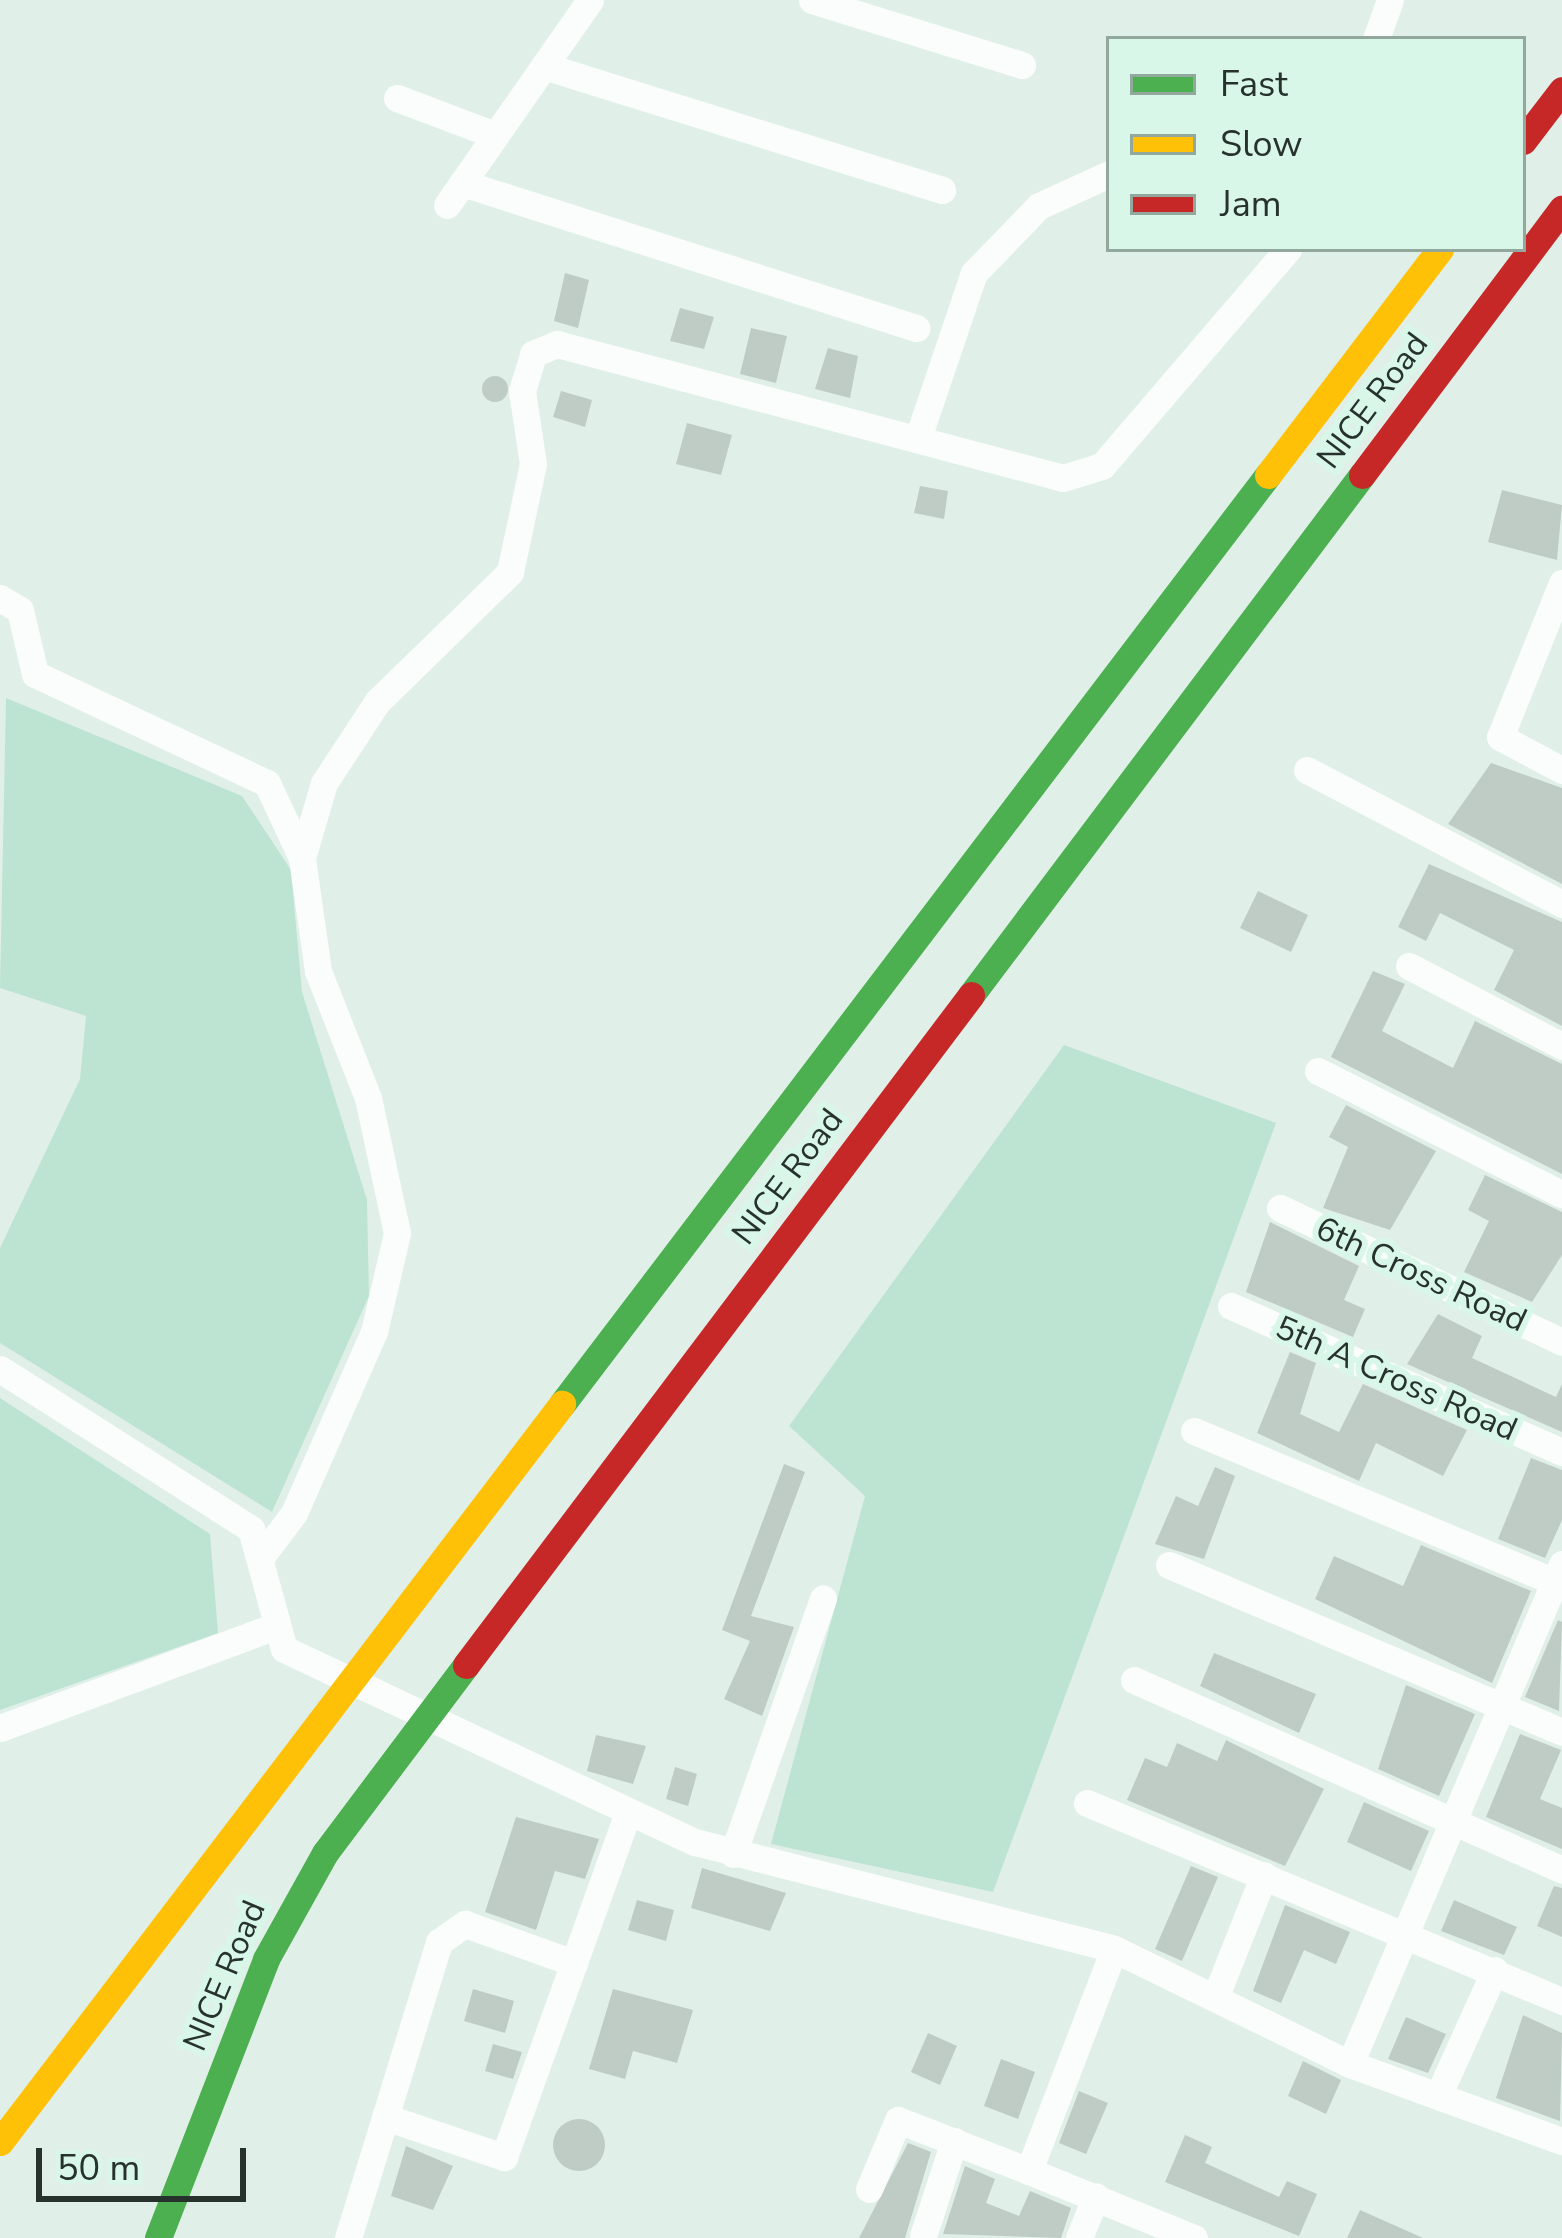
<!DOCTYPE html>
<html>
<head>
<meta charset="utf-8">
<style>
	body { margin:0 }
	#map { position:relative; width:1562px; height:2238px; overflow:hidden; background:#e0f0e8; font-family:"Nunito Sans",sans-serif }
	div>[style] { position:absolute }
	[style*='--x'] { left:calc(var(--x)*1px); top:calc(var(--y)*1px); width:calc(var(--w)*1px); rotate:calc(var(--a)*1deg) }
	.green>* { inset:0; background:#bde4d2 }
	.building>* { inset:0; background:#beccc5 }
	.round { border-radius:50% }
	.street>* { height:27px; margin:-13.5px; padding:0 13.5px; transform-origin:13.5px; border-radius:13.5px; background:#fafdfc }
	.fast>* { height:27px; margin:-13.5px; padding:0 13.5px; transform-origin:13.5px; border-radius:13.5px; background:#4caf50 }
	.slow>* { height:27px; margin:-13.5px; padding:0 13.5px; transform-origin:13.5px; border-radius:13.5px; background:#ffc107 }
	.jam>* { height:27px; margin:-13.5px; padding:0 13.5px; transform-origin:13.5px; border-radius:13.5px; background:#c62828 }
	span { translate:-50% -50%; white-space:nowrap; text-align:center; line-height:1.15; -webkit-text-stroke:12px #d9f7e8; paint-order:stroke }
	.street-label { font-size:33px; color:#27322d }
	.legend { position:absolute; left:1106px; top:36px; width:420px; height:216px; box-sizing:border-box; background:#d9f7e8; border:3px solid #92a89d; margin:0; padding:15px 21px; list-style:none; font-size:36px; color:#27322d }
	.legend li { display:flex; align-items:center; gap:24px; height:60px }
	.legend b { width:60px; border:3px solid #92a89d }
	.scale { position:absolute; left:36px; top:2148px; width:210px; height:54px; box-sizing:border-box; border:6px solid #27322d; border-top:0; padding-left:15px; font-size:36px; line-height:42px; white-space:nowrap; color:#27322d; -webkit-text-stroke:9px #d9f7e8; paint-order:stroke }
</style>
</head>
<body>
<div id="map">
	<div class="green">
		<i style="clip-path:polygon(6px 698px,242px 796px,291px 870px,302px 992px,367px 1200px,369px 1296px,272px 1512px,0 1343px,0 1248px,80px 1079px,86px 1016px,0 988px)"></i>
		<i style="clip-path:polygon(1064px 1045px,1276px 1123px,993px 1892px,771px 1844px,865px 1496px,789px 1426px)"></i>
		<i style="clip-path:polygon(0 1398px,210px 1534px,218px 1633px,0 1710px)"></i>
	</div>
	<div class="building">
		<i style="clip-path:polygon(565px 273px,589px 280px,578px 328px,554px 321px)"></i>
		<i style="clip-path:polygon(680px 308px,714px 317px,704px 349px,670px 341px)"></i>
		<i style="clip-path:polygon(751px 328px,787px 336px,776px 383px,740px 374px)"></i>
		<i style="clip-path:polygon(828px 348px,858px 356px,850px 398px,815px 389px)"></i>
		<i class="round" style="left:482px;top:376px;width:26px;height:26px"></i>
		<i style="clip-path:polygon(561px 391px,592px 400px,585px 427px,553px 417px)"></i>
		<i style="clip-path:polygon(687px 423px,732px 435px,721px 475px,676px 464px)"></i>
		<i style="clip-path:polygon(920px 486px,948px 491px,944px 519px,914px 513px)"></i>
		<i style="clip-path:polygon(1502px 490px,1562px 505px,1557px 560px,1488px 542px)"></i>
		<i style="clip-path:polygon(1491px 763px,1562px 788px,1562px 884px,1448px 824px)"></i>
		<i style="clip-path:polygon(1429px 864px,1562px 922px,1562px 1026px,1494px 990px,1514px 950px,1440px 913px,1426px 941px,1398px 927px)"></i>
		<i style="clip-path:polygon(1258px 891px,1308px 915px,1291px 952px,1240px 928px)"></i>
		<i style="clip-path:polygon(1373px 971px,1405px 984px,1382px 1031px,1453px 1068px,1475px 1021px,1562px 1064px,1562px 1174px,1331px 1057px)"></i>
		<i style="clip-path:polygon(1346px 1105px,1436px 1151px,1390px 1230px,1323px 1208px,1348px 1147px,1329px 1137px)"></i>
		<i style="clip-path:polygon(1485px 1175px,1562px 1212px,1562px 1255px,1532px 1302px,1464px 1272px,1489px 1221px,1468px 1210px)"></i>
		<i style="clip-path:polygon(1270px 1222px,1359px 1266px,1344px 1300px,1365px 1309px,1353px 1337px,1246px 1292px)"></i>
		<i style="clip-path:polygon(1438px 1314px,1482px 1336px,1472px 1358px,1556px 1397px,1562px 1384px,1562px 1432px,1407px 1364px)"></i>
		<i style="clip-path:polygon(1290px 1352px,1316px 1363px,1300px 1414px,1339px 1432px,1363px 1384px,1467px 1430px,1443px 1476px,1376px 1443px,1359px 1481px,1257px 1433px)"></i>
		<i style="clip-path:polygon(1531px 1458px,1562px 1470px,1562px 1520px,1545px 1558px,1498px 1539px)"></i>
		<i style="clip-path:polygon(784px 1464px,805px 1472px,751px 1616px,794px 1627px,762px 1716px,724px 1699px,750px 1641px,722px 1630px)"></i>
		<i style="clip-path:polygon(1215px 1467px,1235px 1476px,1204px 1559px,1155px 1544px,1176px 1496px,1198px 1506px)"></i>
		<i style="clip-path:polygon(1421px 1545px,1531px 1591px,1492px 1683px,1315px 1599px,1334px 1556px,1403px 1586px)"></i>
		<i style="clip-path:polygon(1558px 1620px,1562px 1622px,1559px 1711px,1525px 1697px)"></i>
		<i style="clip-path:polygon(1214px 1653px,1316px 1694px,1299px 1733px,1200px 1686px)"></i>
		<i style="clip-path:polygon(1406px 1685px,1475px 1714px,1439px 1796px,1378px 1769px)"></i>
		<i style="clip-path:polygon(1520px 1734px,1561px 1750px,1540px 1799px,1562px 1808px,1562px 1849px,1486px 1817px)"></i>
		<i style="clip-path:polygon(596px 1735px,646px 1746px,633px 1784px,587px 1771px)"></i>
		<i style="clip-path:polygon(1226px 1740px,1324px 1789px,1285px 1866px,1127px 1800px,1145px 1758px,1167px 1767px,1177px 1743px,1217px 1761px)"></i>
		<i style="clip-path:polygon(675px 1767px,697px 1774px,688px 1806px,666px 1799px)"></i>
		<i style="clip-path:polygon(1364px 1802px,1429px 1831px,1411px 1871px,1347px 1842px)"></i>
		<i style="clip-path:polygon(516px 1817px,599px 1839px,585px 1879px,555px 1871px,536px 1930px,485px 1912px)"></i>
		<i style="clip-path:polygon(1191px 1866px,1218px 1877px,1182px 1961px,1155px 1949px)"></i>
		<i style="clip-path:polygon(702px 1868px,786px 1893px,770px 1931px,691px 1908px)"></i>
		<i style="clip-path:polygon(1554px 1886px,1562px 1888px,1562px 1937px,1537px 1926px)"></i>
		<i style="clip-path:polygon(637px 1900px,674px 1910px,666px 1941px,628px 1930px)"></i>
		<i style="clip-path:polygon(1454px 1900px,1517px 1927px,1504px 1955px,1441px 1931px)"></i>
		<i style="clip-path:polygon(1285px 1905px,1350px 1932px,1336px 1964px,1304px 1950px,1281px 2003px,1253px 1991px)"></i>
		<i style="clip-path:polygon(473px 1989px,514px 2001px,505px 2033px,464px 2021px)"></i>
		<i style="clip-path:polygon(613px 1989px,693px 2010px,677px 2063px,633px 2051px,625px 2079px,589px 2069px)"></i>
		<i style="clip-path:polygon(1523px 2015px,1562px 2033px,1560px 2121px,1496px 2098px)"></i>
		<i style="clip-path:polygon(1406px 2017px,1446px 2034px,1428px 2073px,1388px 2059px)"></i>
		<i style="clip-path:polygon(928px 2033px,957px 2046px,940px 2085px,911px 2072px)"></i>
		<i style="clip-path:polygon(493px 2044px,522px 2052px,513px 2079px,485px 2071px)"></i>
		<i style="clip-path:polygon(1001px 2059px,1035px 2072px,1018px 2119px,984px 2106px)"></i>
		<i style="clip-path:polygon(1303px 2061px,1341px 2080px,1326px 2114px,1288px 2096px)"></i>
		<i style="clip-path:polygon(1079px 2091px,1108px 2103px,1086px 2154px,1059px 2143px)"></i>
		<i class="round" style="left:553px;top:2119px;width:52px;height:52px"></i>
		<i style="clip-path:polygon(1185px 2135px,1212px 2147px,1205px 2163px,1279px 2197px,1287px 2181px,1317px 2194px,1299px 2236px,1165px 2182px)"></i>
		<i style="clip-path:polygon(908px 2143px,931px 2152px,905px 2238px,859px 2238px)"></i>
		<i style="clip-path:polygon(406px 2146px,453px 2166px,433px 2210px,391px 2196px)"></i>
		<i style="clip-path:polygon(965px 2166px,995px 2179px,986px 2203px,1019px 2216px,1030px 2191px,1071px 2208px,1061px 2238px,943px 2234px)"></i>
		<i style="clip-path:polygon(1360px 2210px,1423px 2238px,1347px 2238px)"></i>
	</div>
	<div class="street">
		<i style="--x:812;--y:0;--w:220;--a:17.2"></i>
		<i style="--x:1376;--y:39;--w:41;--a:-70.3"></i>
		<i style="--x:544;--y:66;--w:417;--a:17.3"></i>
		<i style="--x:397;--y:98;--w:105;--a:20.7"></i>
		<i style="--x:462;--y:183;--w:477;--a:17.7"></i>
		<i style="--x:447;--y:205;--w:250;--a:-55.1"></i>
		<i style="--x:918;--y:438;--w:174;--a:-71.3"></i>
		<i style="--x:974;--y:273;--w:93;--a:-45.9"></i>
		<i style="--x:1039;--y:206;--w:77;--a:-24.6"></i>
		<i style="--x:1562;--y:583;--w:166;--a:111.9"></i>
		<i style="--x:1500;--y:737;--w:70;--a:28"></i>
		<i style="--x:0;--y:598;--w:23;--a:31"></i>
		<i style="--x:20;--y:610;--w:66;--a:76.8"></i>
		<i style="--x:35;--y:674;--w:256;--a:25.2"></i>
		<i style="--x:267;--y:783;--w:83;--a:65"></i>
		<i style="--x:1307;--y:770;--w:288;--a:27.7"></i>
		<i style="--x:1409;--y:966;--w:173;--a:27.6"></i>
		<i style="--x:1318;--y:1071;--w:273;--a:26.8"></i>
		<i style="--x:1280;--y:1208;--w:312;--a:25.4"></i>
		<i style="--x:1231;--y:1306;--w:362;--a:23.8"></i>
		<i style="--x:0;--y:1369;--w:298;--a:32.5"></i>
		<i style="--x:251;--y:1529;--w:124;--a:74.6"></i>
		<i style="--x:284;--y:1649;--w:454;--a:25.2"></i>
		<i style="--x:695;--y:1842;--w:432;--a:14.3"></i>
		<i style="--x:1114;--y:1949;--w:263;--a:26"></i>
		<i style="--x:1350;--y:2064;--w:226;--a:20"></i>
		<i style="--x:1194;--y:1431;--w:399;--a:22.7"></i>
		<i style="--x:261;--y:1557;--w:55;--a:-53.1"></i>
		<i style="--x:294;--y:1513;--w:198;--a:-66.2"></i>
		<i style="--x:374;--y:1332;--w:102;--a:-76.9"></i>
		<i style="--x:397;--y:1233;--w:138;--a:-102.1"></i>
		<i style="--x:368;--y:1098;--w:136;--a:-111.5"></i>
		<i style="--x:318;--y:971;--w:114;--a:-98.1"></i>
		<i style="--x:302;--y:858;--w:78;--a:-73.7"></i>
		<i style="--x:324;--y:783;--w:97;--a:-56.8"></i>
		<i style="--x:377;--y:702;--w:186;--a:-44.3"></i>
		<i style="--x:510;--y:572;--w:110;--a:-78"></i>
		<i style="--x:533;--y:464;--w:74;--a:-98.6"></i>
		<i style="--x:522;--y:391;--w:39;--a:-73"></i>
		<i style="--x:533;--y:354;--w:26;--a:-23"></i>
		<i style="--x:557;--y:344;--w:523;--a:14.83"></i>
		<i style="--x:1063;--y:478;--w:41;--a:-17.1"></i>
		<i style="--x:1102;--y:466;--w:286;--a:-49.4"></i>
		<i style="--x:1169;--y:1565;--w:427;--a:23"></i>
		<i style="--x:1134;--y:1680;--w:468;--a:23.9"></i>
		<i style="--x:0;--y:1728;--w:289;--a:-20.3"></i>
		<i style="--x:1087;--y:1803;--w:515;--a:22.63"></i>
		<i style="--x:733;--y:1854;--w:271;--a:-70.6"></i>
		<i style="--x:1114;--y:1949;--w:238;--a:111"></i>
		<i style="--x:1029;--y:2171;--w:178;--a:22.1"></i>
		<i style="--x:1215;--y:1998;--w:132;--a:-68.3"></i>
		<i style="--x:1350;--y:2064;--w:543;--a:-67.02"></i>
		<i style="--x:1438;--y:2096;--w:138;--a:-65.7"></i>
		<i style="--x:385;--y:2117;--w:126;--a:18.6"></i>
		<i style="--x:504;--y:2157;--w:367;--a:-70.2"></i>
		<i style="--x:869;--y:2189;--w:75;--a:-67.2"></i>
		<i style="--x:898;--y:2120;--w:141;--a:21.3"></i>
		<i style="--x:923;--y:2236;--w:100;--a:-71.9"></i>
		<i style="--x:348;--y:2238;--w:310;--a:-72.9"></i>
		<i style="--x:439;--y:1942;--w:32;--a:-35"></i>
		<i style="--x:465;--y:1924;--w:116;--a:19.7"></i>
		<i style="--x:1079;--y:2238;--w:45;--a:-68"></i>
	</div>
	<div class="fast">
		<i style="--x:971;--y:995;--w:651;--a:-53.06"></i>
		<i style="--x:562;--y:1404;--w:1167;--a:-52.77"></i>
		<i style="--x:158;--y:2238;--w:299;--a:-68.8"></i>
		<i style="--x:266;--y:1959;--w:121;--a:-60.9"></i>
		<i style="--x:325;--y:1853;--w:235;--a:-53.1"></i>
	</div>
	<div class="slow">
		<i style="--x:1268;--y:475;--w:284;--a:-52.7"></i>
		<i style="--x:0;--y:2142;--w:928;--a:-52.71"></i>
	</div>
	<div class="jam">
		<i style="--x:1523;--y:141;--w:64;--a:-52.6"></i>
		<i style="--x:1362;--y:475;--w:333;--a:-53.1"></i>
		<i style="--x:466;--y:1665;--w:839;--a:-52.99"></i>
	</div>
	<div class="street-label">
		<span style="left:1373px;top:401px;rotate:-53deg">NICE Road</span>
		<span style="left:788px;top:1177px;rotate:-53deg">NICE Road</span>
		<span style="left:1421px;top:1275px;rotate:25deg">6th Cross Road</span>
		<span style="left:1396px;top:1379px;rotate:24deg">5th A Cross Road</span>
		<span style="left:225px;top:1976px;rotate:-67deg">NICE Road</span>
	</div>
	<ul class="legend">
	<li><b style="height:15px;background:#4caf50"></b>Fast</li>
	<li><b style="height:15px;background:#ffc107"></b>Slow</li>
	<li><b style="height:15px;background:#c62828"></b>Jam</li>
	</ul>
	<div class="scale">50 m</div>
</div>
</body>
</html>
